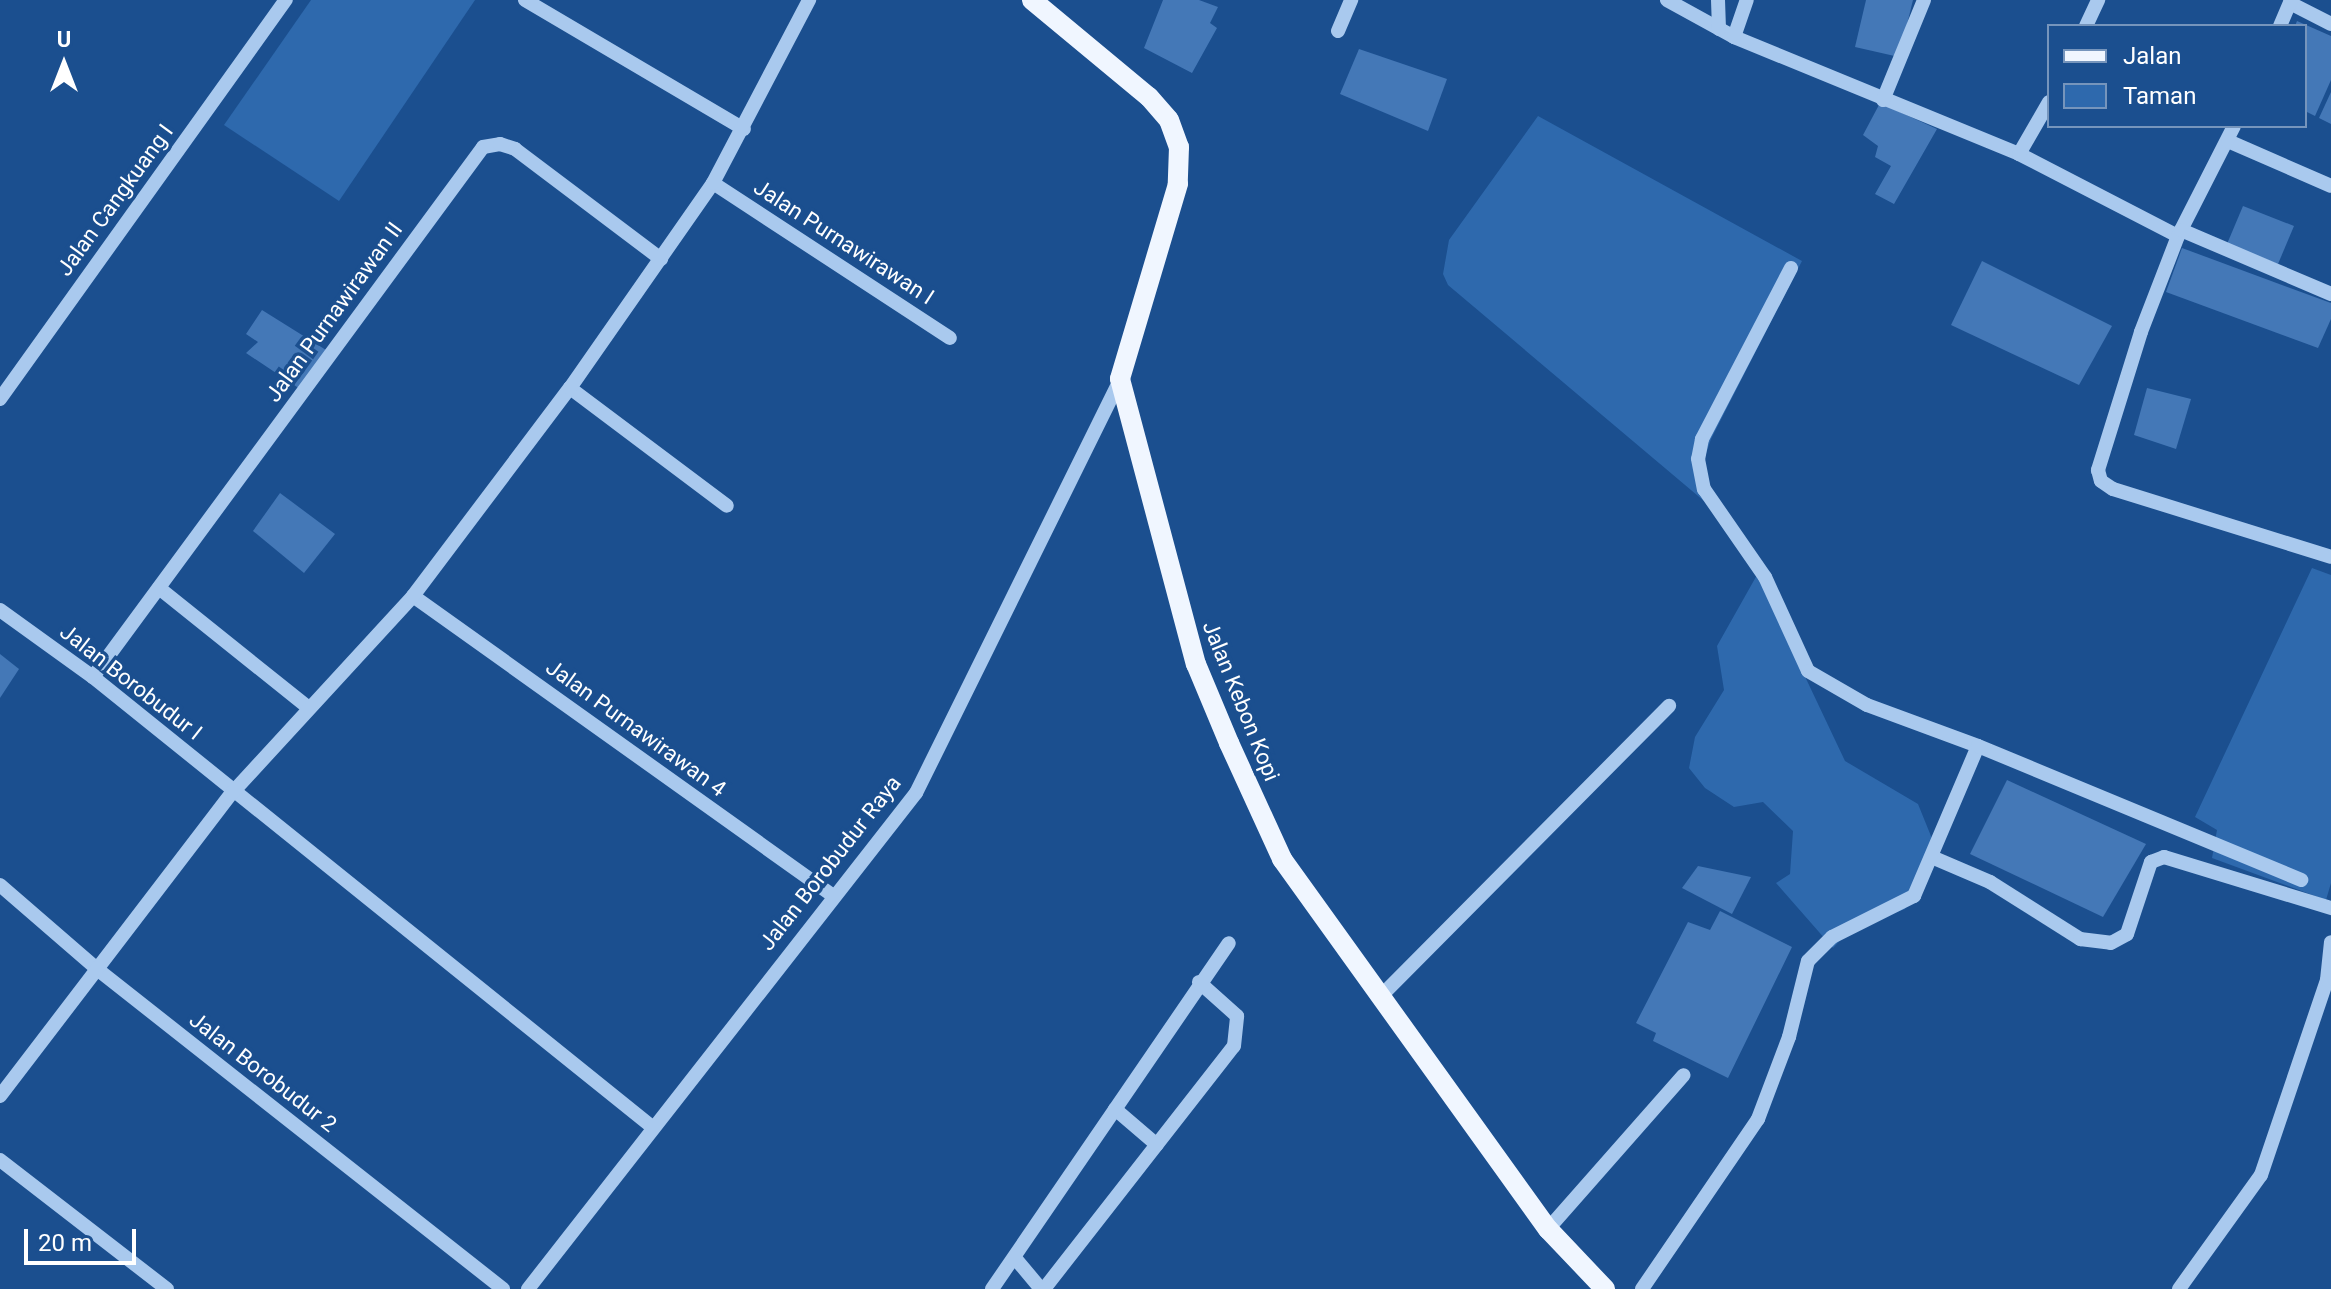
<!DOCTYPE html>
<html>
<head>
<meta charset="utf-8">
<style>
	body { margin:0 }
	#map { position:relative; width:2331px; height:1289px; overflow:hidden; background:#1b4f8f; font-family:Roboto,sans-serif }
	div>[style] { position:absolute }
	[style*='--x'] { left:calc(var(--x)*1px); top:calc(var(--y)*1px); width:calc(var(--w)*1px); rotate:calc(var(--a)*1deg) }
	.green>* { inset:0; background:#2e69ad }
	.building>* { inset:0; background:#4478b7 }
	.minor>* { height:14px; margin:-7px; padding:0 7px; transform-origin:7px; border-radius:7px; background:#a9c9ee }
	.major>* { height:20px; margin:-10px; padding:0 10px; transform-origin:10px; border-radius:10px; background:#f0f6ff }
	span { translate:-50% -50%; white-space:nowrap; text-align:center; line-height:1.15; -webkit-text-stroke:7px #1b4f8f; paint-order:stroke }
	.street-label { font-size:22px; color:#fff }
	.legend { position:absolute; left:2047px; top:24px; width:260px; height:104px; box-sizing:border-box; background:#1b4f8f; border:2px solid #7695bc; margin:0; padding:10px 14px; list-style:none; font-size:24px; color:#fff }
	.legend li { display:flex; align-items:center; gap:16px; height:40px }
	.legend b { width:40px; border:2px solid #7695bc }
	.north { position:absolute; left:24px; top:24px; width:80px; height:80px; -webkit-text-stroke:6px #1b4f8f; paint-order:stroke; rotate:0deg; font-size:22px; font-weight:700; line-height:32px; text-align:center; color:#fff }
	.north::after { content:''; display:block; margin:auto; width:28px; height:36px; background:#fff; clip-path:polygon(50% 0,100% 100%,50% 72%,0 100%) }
	.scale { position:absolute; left:24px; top:1229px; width:112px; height:36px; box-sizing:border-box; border:4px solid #fff; border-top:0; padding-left:10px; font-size:24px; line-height:28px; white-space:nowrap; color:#fff; -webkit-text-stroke:6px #1b4f8f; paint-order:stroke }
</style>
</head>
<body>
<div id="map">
	<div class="green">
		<i style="clip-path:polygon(311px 0,475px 0,339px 201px,224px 125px)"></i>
		<i style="clip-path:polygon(1538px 116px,1802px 261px,1711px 439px,1700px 471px,1704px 501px,1448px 285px,1443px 274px,1449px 240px)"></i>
		<i style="clip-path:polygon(2312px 568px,2331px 575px,2331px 883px,2326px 900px,2212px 858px,2217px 830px,2195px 817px)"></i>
		<i style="clip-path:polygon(1757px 575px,1845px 761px,1918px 804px,1935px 846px,1905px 909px,1851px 929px,1833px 948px,1776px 883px,1790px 874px,1793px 831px,1763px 802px,1734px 807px,1705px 788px,1689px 768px,1695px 737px,1724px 690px,1717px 646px)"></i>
	</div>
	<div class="building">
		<i style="clip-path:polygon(1163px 0,1199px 0,1218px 7px,1210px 23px,1217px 28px,1192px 73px,1144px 48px)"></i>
		<i style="clip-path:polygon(1866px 0,1913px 0,1899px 57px,1855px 47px)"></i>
		<i style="clip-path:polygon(2297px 21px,2331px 36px,2331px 80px,2315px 116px,2305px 111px,2305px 26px,2295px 26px)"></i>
		<i style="clip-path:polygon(1359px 49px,1447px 79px,1428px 131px,1340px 94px)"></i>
		<i style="clip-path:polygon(2331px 92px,2331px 124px,2319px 118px)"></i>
		<i style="clip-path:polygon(1880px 103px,1937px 129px,1894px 204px,1875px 194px,1891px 166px,1875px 157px,1878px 146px,1863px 135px)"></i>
		<i style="clip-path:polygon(2243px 206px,2294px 226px,2278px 264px,2227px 244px)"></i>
		<i style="clip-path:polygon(2182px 248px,2331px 303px,2331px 319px,2318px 348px,2166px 292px)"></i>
		<i style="clip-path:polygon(1982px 261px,2112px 326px,2079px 385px,1951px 325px)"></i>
		<i style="clip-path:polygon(262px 310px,326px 350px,300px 389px,246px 353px,258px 342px,246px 334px)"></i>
		<i style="clip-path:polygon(2147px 388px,2191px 399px,2176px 449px,2134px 435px)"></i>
		<i style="clip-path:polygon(280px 493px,335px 534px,304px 573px,253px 531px)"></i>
		<i style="clip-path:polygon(0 654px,19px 669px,0 698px)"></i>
		<i style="clip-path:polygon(2007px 780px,2146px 844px,2103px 917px,1970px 854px)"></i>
		<i style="clip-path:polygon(1698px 866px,1751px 877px,1732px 914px,1682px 888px)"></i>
		<i style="clip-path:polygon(1720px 911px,1792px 947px,1728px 1078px,1653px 1041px,1656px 1033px,1636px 1023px,1688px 922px,1710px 930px)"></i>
	</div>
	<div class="minor">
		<i style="--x:525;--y:0;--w:254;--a:30.5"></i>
		<i style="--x:1667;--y:0;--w:77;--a:28.9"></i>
		<i style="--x:1734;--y:37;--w:308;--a:22.3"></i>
		<i style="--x:2019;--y:154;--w:179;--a:27.3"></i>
		<i style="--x:1718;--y:0;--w:29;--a:88"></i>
		<i style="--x:2290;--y:3;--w:46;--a:27.1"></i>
		<i style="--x:2086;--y:26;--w:29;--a:-65"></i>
		<i style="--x:2280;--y:26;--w:28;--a:-67"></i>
		<i style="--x:1338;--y:31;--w:34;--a:-67"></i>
		<i style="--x:1734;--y:37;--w:39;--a:-71"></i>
		<i style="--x:1883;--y:100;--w:108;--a:-67.7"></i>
		<i style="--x:2234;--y:126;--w:123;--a:117"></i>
		<i style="--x:2178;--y:236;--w:103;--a:111.1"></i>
		<i style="--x:2141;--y:332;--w:145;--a:107.3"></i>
		<i style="--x:2098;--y:470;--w:11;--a:75"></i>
		<i style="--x:2101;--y:481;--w:14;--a:34"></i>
		<i style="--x:2113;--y:489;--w:228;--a:17.3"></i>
		<i style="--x:2228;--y:141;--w:112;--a:23.6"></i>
		<i style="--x:2019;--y:154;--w:60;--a:-60"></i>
		<i style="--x:713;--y:183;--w:283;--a:33.2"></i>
		<i style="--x:2181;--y:230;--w:163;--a:23.1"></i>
		<i style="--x:1791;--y:268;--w:193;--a:117.5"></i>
		<i style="--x:1702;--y:439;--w:20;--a:101"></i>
		<i style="--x:1698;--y:459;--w:31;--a:79"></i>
		<i style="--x:1704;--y:489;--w:107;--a:55.3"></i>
		<i style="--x:1765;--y:577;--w:103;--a:65.4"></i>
		<i style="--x:1808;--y:671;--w:68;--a:30"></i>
		<i style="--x:1867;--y:705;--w:118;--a:20.3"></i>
		<i style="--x:570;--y:388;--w:196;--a:36.9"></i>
		<i style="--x:0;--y:399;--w:491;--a:-54.4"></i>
		<i style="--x:159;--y:588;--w:192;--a:38.7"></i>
		<i style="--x:413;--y:596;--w:515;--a:35.51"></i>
		<i style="--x:0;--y:610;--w:115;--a:35.8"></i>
		<i style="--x:93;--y:677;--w:716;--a:38.82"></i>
		<i style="--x:93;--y:677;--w:658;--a:-53.65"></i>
		<i style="--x:483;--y:147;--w:17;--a:-10"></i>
		<i style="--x:500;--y:144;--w:16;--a:18"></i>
		<i style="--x:515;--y:149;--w:183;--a:37"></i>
		<i style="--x:1934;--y:858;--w:61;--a:23.2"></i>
		<i style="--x:1990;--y:882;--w:107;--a:32.3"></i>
		<i style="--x:2080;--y:939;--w:31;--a:7"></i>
		<i style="--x:2111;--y:943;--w:18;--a:-29"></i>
		<i style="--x:2127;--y:934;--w:76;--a:-71.6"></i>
		<i style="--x:2151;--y:862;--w:14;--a:-21"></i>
		<i style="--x:2164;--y:857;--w:175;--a:17"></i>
		<i style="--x:0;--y:885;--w:128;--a:40.9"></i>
		<i style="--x:97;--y:969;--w:517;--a:38.24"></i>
		<i style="--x:1381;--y:996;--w:409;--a:-45.2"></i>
		<i style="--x:0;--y:1096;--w:382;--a:-52.6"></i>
		<i style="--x:232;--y:793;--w:268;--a:-47.4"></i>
		<i style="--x:413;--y:596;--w:261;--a:-53"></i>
		<i style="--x:570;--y:388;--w:250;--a:-55.1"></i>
		<i style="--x:713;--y:183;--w:207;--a:-62.3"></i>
		<i style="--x:1115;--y:1109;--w:55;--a:40.6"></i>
		<i style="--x:0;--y:1160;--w:211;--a:37.7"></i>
		<i style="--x:1548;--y:1229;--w:205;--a:-48.6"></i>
		<i style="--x:1015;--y:1258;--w:40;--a:50"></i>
		<i style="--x:528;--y:1289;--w:630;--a:-51.97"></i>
		<i style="--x:916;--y:793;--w:461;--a:-63.7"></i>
		<i style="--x:992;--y:1289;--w:419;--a:-55.6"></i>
		<i style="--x:1044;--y:1289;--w:308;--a:-52"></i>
		<i style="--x:1234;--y:1046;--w:30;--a:-84"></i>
		<i style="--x:1237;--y:1016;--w:51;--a:-138.2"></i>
		<i style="--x:1642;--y:1289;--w:206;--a:-55.7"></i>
		<i style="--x:1758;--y:1119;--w:88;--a:-69.3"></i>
		<i style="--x:1789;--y:1037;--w:78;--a:-76"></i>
		<i style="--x:1808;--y:961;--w:34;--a:-45"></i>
		<i style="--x:1832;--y:937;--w:92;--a:-26.6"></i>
		<i style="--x:1914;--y:896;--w:163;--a:-66.9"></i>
		<i style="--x:1978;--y:746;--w:350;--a:22.5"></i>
		<i style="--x:2179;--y:1289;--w:140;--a:-54.3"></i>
		<i style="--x:2261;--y:1175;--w:206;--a:-71.3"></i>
		<i style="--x:2327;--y:980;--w:38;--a:-84"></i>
	</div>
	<div class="major">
		<i style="--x:1032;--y:0;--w:152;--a:39.7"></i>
		<i style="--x:1149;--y:97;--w:30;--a:49"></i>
		<i style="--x:1169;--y:120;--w:29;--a:70"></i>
		<i style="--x:1179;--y:147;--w:37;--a:92"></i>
		<i style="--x:1178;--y:184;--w:203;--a:106.6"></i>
		<i style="--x:1120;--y:379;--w:295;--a:75.1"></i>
		<i style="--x:1196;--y:664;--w:86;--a:67.3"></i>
		<i style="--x:1229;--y:743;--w:128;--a:65.4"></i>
		<i style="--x:1282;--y:859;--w:456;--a:54.3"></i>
		<i style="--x:1548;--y:1229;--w:83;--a:46.5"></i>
	</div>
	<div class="street-label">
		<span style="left:115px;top:200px;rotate:-54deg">Jalan Cangkuang I</span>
		<span style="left:844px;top:242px;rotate:33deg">Jalan Purnawirawan I</span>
		<span style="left:334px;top:312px;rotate:-54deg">Jalan Purnawirawan II</span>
		<span style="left:131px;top:682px;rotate:38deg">Jalan Borobudur I</span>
		<span style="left:1241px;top:701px;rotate:68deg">Jalan Kebon Kopi</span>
		<span style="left:636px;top:728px;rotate:36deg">Jalan Purnawirawan 4</span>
		<span style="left:830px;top:863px;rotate:-52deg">Jalan Borobudur Raya</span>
		<span style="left:263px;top:1072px;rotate:38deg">Jalan Borobudur 2</span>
	</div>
	<ul class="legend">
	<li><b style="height:10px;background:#f0f6ff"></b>Jalan</li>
	<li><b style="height:22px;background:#2e69ad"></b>Taman</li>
	</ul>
	<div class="north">U</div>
	<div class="scale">20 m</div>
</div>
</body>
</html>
